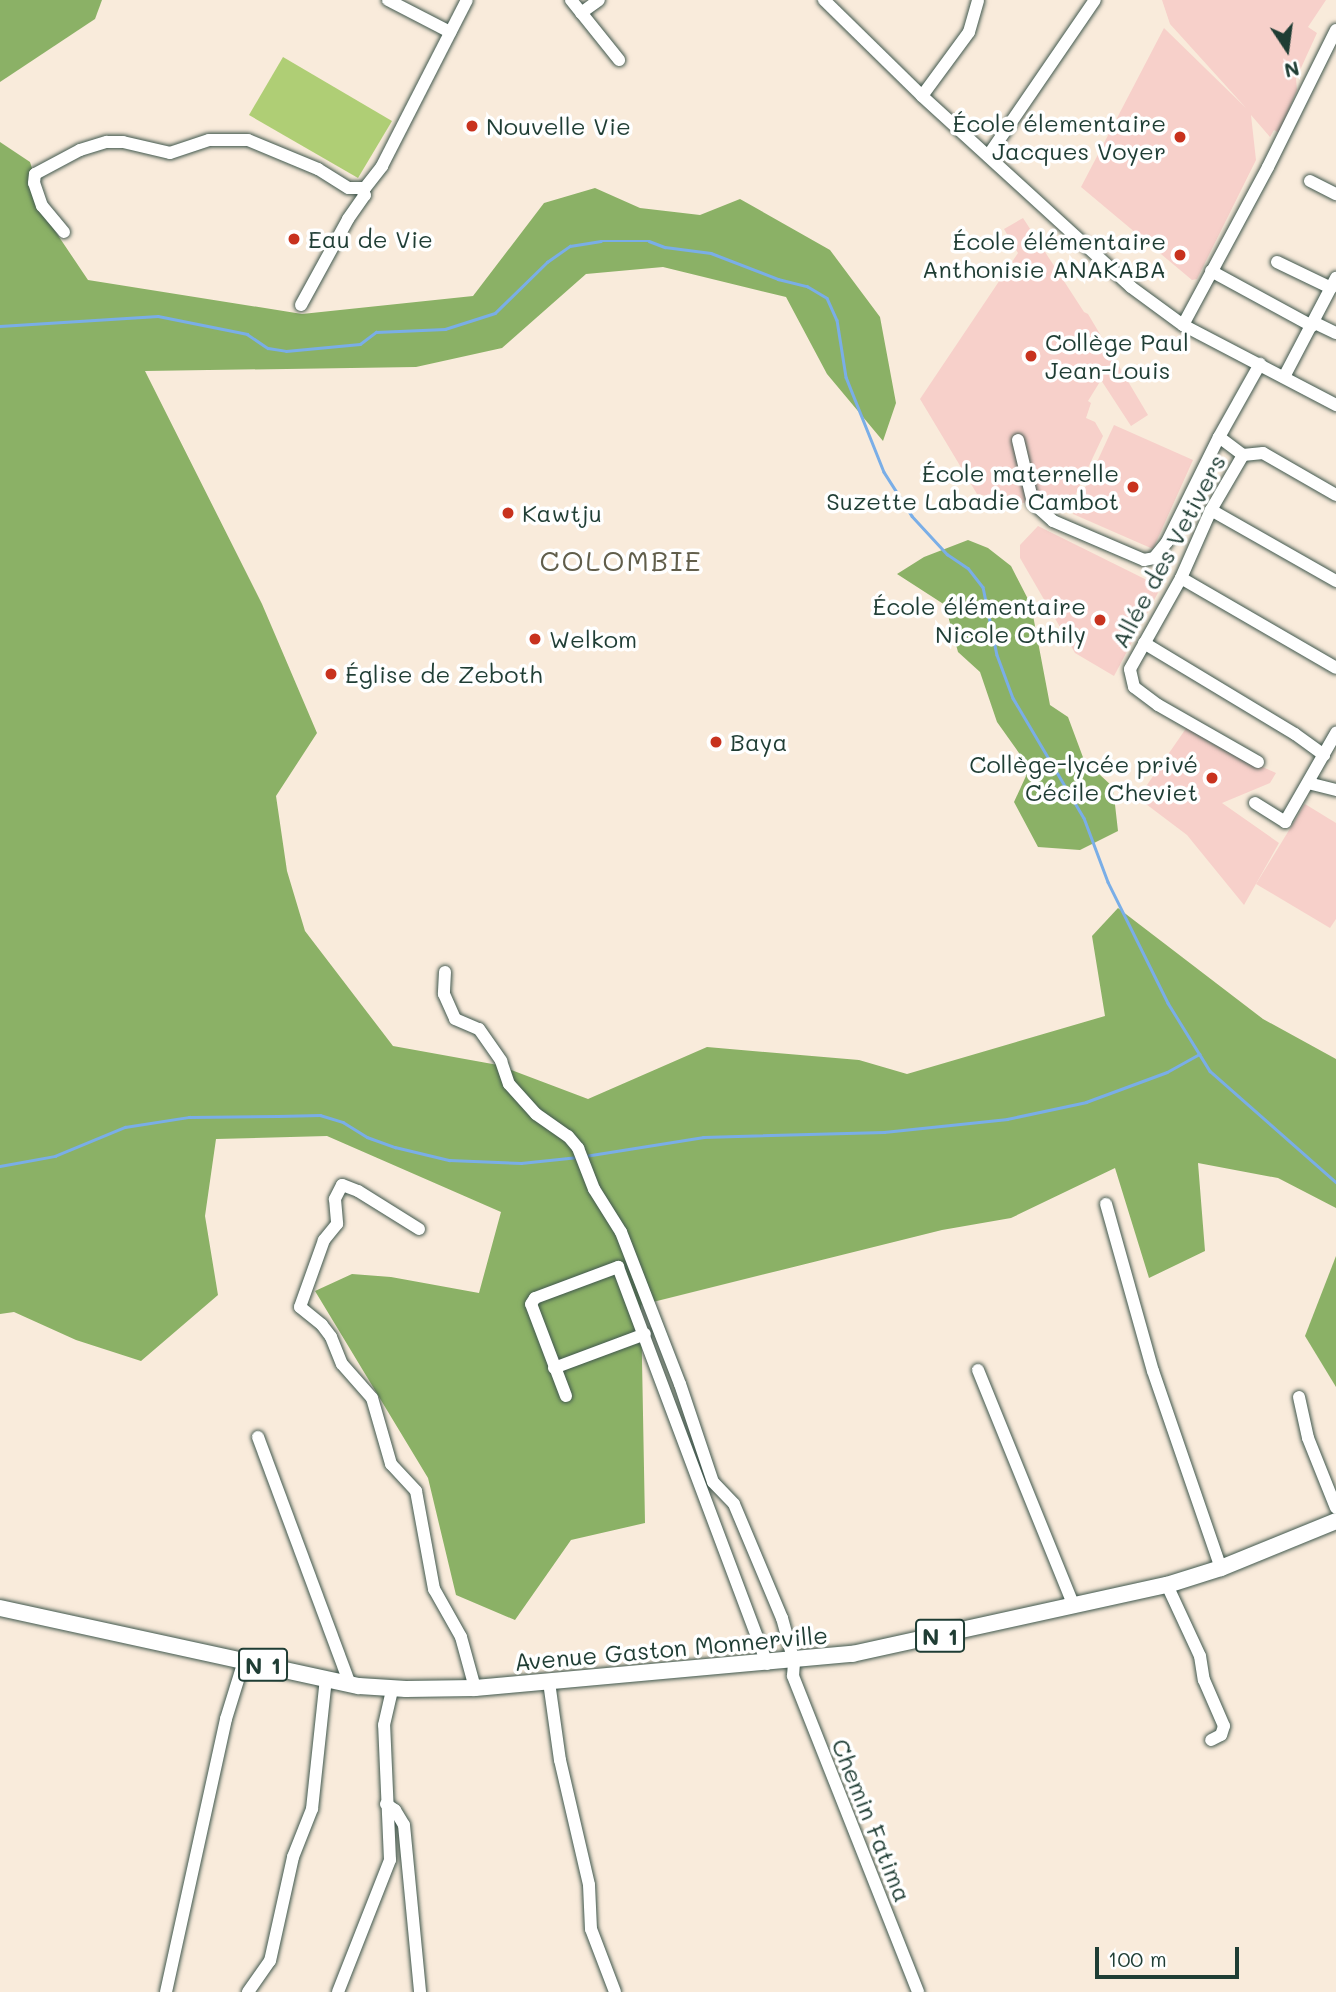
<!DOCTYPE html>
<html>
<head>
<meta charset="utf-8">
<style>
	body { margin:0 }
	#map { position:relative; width:1336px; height:1992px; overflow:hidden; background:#f9ebdb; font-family:Mali,sans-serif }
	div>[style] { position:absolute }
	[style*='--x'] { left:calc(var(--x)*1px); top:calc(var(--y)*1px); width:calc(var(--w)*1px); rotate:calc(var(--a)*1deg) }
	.built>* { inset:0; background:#f7d0ca }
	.green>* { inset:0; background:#afce75 }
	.forest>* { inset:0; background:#8bb166 }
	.stream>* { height:2.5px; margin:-1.25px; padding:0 1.25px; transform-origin:1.25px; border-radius:1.25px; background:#7aaee7 }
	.roads { filter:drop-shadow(0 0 2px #40574d) drop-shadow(0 0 2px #40574d) }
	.minor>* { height:12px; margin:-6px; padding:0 6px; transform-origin:6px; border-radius:6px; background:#fff }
	.major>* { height:16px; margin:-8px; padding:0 8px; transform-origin:8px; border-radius:8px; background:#fff }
	.dots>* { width:19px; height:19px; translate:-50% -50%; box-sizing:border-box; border:4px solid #fff; border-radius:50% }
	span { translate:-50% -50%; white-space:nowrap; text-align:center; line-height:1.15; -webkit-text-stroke:7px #fff; paint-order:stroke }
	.shield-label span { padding:2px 5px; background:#fff; border:2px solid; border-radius:5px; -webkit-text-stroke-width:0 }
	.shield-label { font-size:23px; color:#1f3d34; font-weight:700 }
	.poi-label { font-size:24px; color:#1f3d34 }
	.right { translate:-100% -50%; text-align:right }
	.left { translate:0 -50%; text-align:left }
	.street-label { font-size:24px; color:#1f3d34 }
	.quarter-label { font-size:28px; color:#615e4b; letter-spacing:2px }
	.north { position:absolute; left:1252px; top:14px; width:70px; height:70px; -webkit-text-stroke:5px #fff; paint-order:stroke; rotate:167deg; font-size:19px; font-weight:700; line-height:28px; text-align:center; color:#1f3d34 }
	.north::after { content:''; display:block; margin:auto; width:24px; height:32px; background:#1f3d34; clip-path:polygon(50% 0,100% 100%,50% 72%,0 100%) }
	.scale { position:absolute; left:1095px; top:1947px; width:144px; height:32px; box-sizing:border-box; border:4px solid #1f3d34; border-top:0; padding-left:9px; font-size:21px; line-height:24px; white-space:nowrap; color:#1f3d34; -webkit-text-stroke:5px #fff; paint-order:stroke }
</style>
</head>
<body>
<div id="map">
	<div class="built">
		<i style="clip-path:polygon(1162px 0,1326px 0,1308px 27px,1317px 33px,1296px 79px,1297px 90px,1279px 133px,1274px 130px,1270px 137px,1251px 115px,1256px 160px,1197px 279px,1192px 280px,1081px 187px,1164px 28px,1246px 108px,1170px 24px)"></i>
		<i style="clip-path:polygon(1023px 218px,1084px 312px,1088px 314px,1148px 415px,1131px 426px,1101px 380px,1088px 401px,1091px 403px,1086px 418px,1095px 422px,1103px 436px,1071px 504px,1050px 508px,977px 494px,920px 399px,1018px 253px,1004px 229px)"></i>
		<i style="clip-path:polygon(1114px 425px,1193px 460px,1153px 549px,1073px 514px)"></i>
		<i style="clip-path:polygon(1038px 526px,1161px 587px,1114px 676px,1075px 653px,1020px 558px,1020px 545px)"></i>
		<i style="clip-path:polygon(1187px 727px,1213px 744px,1276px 773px,1270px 783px,1222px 803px,1279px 843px,1244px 905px,1187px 835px,1138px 798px)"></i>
		<i style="clip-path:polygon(1305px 804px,1336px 823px,1336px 919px,1330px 928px,1256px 884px)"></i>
	</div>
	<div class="green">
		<i style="clip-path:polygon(283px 57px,392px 121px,358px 178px,249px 115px)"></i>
	</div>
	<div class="forest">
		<i style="clip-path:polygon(0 0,102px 0,95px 19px,0 82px)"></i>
		<i style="clip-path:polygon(0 142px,30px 162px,49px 222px,88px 280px,302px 314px,473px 296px,544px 203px,595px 188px,640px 208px,700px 215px,740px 199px,830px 250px,880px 317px,896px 403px,883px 441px,827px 374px,786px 297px,663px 267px,586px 274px,502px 348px,416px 367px,145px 371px,262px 604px,317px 733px,276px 796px,287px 871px,305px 931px,393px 1046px,498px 1065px,588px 1099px,707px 1047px,859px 1060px,907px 1074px,1105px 1016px,1092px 936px,1118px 908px,1263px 1019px,1336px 1059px,1336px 1208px,1278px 1178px,1198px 1163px,1205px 1251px,1149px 1278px,1115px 1168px,1011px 1218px,942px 1230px,641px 1305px,645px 1523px,571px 1540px,515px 1620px,456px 1595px,428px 1478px,315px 1291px,352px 1274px,391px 1277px,479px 1293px,501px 1212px,327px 1136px,216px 1139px,205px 1216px,218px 1295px,141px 1361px,76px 1340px,14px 1312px,0 1314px)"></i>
		<i style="clip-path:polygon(968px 540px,988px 548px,1011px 566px,1031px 605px,1050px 705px,1068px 717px,1084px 760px,1113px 787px,1118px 831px,1080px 850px,1038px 847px,1014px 802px,1026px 776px,1019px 753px,997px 722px,980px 672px,958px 652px,945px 605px,897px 574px,924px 557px)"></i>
		<i style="clip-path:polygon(1336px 1256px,1336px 1387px,1305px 1336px)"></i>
	</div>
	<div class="stream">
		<i style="--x:0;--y:326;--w:158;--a:-3.6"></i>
		<i style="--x:158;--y:316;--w:91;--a:11.4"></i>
		<i style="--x:247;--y:334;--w:25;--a:34"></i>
		<i style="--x:268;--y:348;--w:18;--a:9"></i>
		<i style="--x:286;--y:351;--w:74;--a:-5.4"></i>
		<i style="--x:360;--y:344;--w:20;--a:-37"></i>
		<i style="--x:376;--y:332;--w:69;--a:-2.5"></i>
		<i style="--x:445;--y:329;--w:52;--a:-17.7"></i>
		<i style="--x:495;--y:313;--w:73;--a:-44.4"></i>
		<i style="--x:547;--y:262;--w:28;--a:-35"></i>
		<i style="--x:570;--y:246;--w:31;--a:-9"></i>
		<i style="--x:601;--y:241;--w:48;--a:0"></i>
		<i style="--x:649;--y:241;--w:17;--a:21"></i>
		<i style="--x:665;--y:247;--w:46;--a:7.4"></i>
		<i style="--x:711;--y:253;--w:72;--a:21.2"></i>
		<i style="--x:778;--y:279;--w:30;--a:14"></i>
		<i style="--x:807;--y:286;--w:23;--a:31"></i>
		<i style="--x:827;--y:298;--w:24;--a:66"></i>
		<i style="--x:837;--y:320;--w:58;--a:81"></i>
		<i style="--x:846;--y:377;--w:102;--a:68.2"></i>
		<i style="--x:884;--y:472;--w:52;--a:57.5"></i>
		<i style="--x:912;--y:516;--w:52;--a:47.4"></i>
		<i style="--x:947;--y:554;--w:25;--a:34"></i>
		<i style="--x:968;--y:568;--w:24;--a:52"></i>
		<i style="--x:983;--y:587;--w:69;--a:78.4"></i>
		<i style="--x:997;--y:655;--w:46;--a:69.6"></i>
		<i style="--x:1013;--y:698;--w:139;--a:59.4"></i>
		<i style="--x:1084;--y:818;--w:68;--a:69.4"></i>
		<i style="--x:1108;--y:882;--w:135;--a:63.6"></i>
		<i style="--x:1168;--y:1003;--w:80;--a:58.3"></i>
		<i style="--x:1210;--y:1071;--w:168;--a:41.4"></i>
		<i style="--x:585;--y:1156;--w:120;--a:-9.1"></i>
		<i style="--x:703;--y:1137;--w:181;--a:-1.6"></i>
		<i style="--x:884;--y:1132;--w:124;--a:-6"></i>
		<i style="--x:1007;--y:1119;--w:81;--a:-12.1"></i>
		<i style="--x:1086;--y:1102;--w:86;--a:-20.3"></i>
		<i style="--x:1167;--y:1072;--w:37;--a:-29"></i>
		<i style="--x:0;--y:1166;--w:56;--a:-10.3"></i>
		<i style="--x:55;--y:1156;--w:76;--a:-22.5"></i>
		<i style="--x:125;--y:1127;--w:65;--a:-8.9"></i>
		<i style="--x:189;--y:1117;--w:89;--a:-0.6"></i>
		<i style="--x:278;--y:1116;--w:42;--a:-1.4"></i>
		<i style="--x:320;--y:1115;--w:24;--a:17"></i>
		<i style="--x:343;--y:1122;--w:28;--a:32"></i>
		<i style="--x:367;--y:1137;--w:30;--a:20"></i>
		<i style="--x:395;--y:1147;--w:56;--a:13.5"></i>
		<i style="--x:449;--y:1160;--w:72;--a:2.4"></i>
		<i style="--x:521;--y:1163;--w:57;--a:-6"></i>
	</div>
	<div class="roads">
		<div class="minor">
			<i style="--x:388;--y:0;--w:70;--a:27.3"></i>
			<i style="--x:571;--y:0;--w:77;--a:51.3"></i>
			<i style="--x:824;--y:0;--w:137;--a:44.4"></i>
			<i style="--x:922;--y:96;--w:283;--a:42.4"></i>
			<i style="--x:1131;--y:287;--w:64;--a:36.2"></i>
			<i style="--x:1183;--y:325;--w:173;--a:27.6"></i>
			<i style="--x:581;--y:13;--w:22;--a:-36"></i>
			<i style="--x:922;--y:96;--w:79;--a:-53.7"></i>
			<i style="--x:969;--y:32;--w:33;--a:-74"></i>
			<i style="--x:988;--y:156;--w:189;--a:-55.6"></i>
			<i style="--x:1310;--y:181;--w:29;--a:27"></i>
			<i style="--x:64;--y:232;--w:34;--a:-130"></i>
			<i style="--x:42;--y:206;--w:24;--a:-109"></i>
			<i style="--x:34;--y:183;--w:9;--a:-84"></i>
			<i style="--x:35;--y:174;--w:51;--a:-28.1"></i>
			<i style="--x:80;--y:150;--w:28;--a:-17"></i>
			<i style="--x:107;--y:142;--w:16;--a:0"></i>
			<i style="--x:123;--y:142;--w:48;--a:13.2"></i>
			<i style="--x:170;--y:153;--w:41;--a:-18.4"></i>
			<i style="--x:209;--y:140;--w:39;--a:0"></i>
			<i style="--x:248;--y:140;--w:76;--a:22.5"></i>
			<i style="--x:318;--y:169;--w:36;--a:32"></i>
			<i style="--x:349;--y:188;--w:16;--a:0"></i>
			<i style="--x:365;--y:188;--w:28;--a:-52"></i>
			<i style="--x:382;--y:166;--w:186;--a:-62.9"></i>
			<i style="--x:1277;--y:262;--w:60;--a:25.7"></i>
			<i style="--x:1211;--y:271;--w:115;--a:28.6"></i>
			<i style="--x:301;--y:305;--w:98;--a:-61.3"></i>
			<i style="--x:348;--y:219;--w:29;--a:-55"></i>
			<i style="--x:365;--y:195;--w:6;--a:-121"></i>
			<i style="--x:1313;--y:322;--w:25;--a:26"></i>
			<i style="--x:1183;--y:325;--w:179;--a:-61.7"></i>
			<i style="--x:1268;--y:167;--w:153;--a:-63.6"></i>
			<i style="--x:1284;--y:377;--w:112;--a:-62.3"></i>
			<i style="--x:1219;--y:437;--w:30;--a:37"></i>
			<i style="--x:1018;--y:440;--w:65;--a:76.6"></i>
			<i style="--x:1033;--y:503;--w:27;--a:42"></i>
			<i style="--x:1053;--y:521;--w:99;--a:23.2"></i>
			<i style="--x:1144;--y:560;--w:10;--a:-11"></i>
			<i style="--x:1154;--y:558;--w:21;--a:-51"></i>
			<i style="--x:1167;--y:542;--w:117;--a:-63.7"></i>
			<i style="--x:1219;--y:437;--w:84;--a:-60.7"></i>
			<i style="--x:1211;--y:510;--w:144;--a:29.6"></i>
			<i style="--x:1181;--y:578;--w:179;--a:30.1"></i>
			<i style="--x:1144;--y:643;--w:176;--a:31.1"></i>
			<i style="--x:1295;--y:734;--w:36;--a:36"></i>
			<i style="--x:1258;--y:762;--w:115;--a:-150.3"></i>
			<i style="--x:1158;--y:705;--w:30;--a:-143"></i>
			<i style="--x:1134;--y:687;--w:18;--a:-103"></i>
			<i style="--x:1130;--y:669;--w:104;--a:-60.7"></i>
			<i style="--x:1181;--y:578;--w:74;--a:-66.2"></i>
			<i style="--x:1211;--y:510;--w:64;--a:-59.8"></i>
			<i style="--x:1243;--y:455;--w:20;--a:-6"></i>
			<i style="--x:1263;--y:453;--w:84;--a:29.9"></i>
			<i style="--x:1308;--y:783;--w:29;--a:14"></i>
			<i style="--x:1255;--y:803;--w:36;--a:32"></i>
			<i style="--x:1285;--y:822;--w:103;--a:-60.2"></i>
			<i style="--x:445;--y:972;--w:22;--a:93"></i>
			<i style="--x:444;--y:994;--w:27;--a:66"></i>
			<i style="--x:455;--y:1019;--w:26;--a:23"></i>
			<i style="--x:479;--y:1029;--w:39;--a:55"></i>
			<i style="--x:501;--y:1061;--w:24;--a:71"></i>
			<i style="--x:509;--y:1084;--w:40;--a:48"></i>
			<i style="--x:536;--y:1114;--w:39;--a:35"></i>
			<i style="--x:568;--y:1136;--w:16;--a:50"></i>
			<i style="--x:578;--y:1148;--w:44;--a:68.7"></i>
			<i style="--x:594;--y:1189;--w:51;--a:57.9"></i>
			<i style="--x:621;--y:1232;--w:163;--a:68.8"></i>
			<i style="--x:680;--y:1384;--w:103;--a:71.4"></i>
			<i style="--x:713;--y:1482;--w:30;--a:46"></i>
			<i style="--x:734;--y:1504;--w:124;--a:67.2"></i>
			<i style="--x:782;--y:1618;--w:46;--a:74.7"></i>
			<i style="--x:794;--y:1662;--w:14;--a:94"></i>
			<i style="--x:793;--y:1676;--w:340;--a:68.4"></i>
			<i style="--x:1106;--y:1204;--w:173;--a:74.3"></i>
			<i style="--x:1153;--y:1371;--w:208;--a:71"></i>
			<i style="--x:419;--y:1229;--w:72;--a:-148.1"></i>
			<i style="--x:358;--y:1191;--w:17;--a:-159"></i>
			<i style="--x:342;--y:1185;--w:16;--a:117"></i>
			<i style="--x:335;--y:1199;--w:25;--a:85"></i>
			<i style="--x:337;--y:1224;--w:21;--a:129"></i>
			<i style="--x:324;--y:1240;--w:71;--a:109.7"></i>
			<i style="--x:300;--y:1307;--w:28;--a:39"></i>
			<i style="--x:322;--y:1325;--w:15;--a:53"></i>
			<i style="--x:331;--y:1337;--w:29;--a:68"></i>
			<i style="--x:342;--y:1364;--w:45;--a:48.6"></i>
			<i style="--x:372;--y:1398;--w:69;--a:73.9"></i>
			<i style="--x:391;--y:1464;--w:37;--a:47"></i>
			<i style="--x:416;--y:1491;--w:100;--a:79.6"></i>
			<i style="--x:434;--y:1589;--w:55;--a:60.6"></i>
			<i style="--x:461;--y:1637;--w:53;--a:74.6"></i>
			<i style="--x:554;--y:1368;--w:97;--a:-20.5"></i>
			<i style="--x:978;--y:1370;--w:255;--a:67.9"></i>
			<i style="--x:566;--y:1396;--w:98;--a:-110.8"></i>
			<i style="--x:531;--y:1304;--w:7;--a:-56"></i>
			<i style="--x:535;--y:1298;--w:89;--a:-20.5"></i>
			<i style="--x:618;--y:1267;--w:424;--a:69.4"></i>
			<i style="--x:1299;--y:1397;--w:42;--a:77.6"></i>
			<i style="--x:1308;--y:1438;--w:75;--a:68.2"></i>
			<i style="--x:258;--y:1437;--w:264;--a:69.6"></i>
			<i style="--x:1167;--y:1585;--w:78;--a:65.1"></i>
			<i style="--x:1200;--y:1656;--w:24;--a:81"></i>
			<i style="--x:1204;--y:1680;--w:50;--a:66.5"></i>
			<i style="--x:1224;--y:1726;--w:9;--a:108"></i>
			<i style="--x:1221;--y:1735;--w:11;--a:153"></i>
			<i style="--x:549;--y:1682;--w:79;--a:82"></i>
			<i style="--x:560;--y:1760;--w:128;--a:76.9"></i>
			<i style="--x:589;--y:1885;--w:44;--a:87.4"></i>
			<i style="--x:591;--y:1929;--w:67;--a:69.1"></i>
			<i style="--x:386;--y:1804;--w:11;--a:34"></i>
			<i style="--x:395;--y:1810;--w:17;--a:59"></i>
			<i style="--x:404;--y:1825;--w:168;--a:84.5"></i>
			<i style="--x:166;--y:1992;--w:280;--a:-77.6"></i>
			<i style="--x:226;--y:1719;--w:61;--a:-72.8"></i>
			<i style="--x:248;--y:1992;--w:38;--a:-55"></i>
			<i style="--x:270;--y:1961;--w:107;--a:-77.5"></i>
			<i style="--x:293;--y:1857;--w:52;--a:-68.4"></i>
			<i style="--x:312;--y:1809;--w:131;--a:-83.9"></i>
			<i style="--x:338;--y:1992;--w:142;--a:-68.5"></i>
			<i style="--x:390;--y:1860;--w:135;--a:-92.5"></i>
			<i style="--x:384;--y:1725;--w:37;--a:-77"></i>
		</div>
		<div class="major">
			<i style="--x:0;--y:1608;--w:367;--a:12.3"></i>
			<i style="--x:359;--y:1686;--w:47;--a:3.7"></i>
			<i style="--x:406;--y:1689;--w:69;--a:-0.8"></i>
			<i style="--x:475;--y:1688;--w:379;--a:-5.2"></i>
			<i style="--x:852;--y:1654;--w:322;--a:-12.4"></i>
			<i style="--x:1167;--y:1585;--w:57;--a:-17.5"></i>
			<i style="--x:1221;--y:1568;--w:124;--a:-22.2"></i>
		</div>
	</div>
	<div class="dots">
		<i style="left:472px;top:126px;background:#c8321e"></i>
		<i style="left:1180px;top:137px;background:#c8321e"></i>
		<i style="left:294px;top:239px;background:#c8321e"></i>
		<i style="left:1180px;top:255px;background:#c8321e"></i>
		<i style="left:1031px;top:356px;background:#c8321e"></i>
		<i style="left:1133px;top:487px;background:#c8321e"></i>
		<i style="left:508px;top:513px;background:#c8321e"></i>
		<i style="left:1100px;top:620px;background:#c8321e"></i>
		<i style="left:535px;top:639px;background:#c8321e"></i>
		<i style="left:331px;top:674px;background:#c8321e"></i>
		<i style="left:716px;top:742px;background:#c8321e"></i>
		<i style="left:1212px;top:778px;background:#c8321e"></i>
	</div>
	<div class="shield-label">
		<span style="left:940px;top:1636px">N 1</span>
		<span style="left:263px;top:1665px">N 1</span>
	</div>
	<div class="poi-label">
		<span class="right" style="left:1166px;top:137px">École élementaire<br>Jacques Voyer</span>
		<span class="left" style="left:486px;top:126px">Nouvelle Vie</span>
		<span class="left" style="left:308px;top:239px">Eau de Vie</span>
		<span class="right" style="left:1166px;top:255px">École élémentaire<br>Anthonisie ANAKABA</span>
		<span class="left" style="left:1045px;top:356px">Collège Paul<br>Jean-Louis</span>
		<span class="right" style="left:1119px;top:487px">École maternelle<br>Suzette Labadie Cambot</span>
		<span class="left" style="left:522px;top:513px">Kawtju</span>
		<span class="right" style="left:1086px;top:620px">École élémentaire<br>Nicole Othily</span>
		<span class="left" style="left:549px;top:639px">Welkom</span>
		<span class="left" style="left:345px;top:674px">Église de Zeboth</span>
		<span class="left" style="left:730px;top:742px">Baya</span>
		<span class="right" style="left:1198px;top:778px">Collège-lycée privé<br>Cécile Cheviet</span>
	</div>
	<div class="street-label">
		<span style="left:1168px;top:551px;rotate:-62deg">Allée des Vetivers</span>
		<span style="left:671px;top:1648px;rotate:-5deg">Avenue Gaston Monnerville</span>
		<span style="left:872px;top:1820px;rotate:68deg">Chemin Fatima</span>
	</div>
	<div class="quarter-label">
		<span style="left:621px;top:560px">COLOMBIE</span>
	</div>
	<div class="north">N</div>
	<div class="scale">100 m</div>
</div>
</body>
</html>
